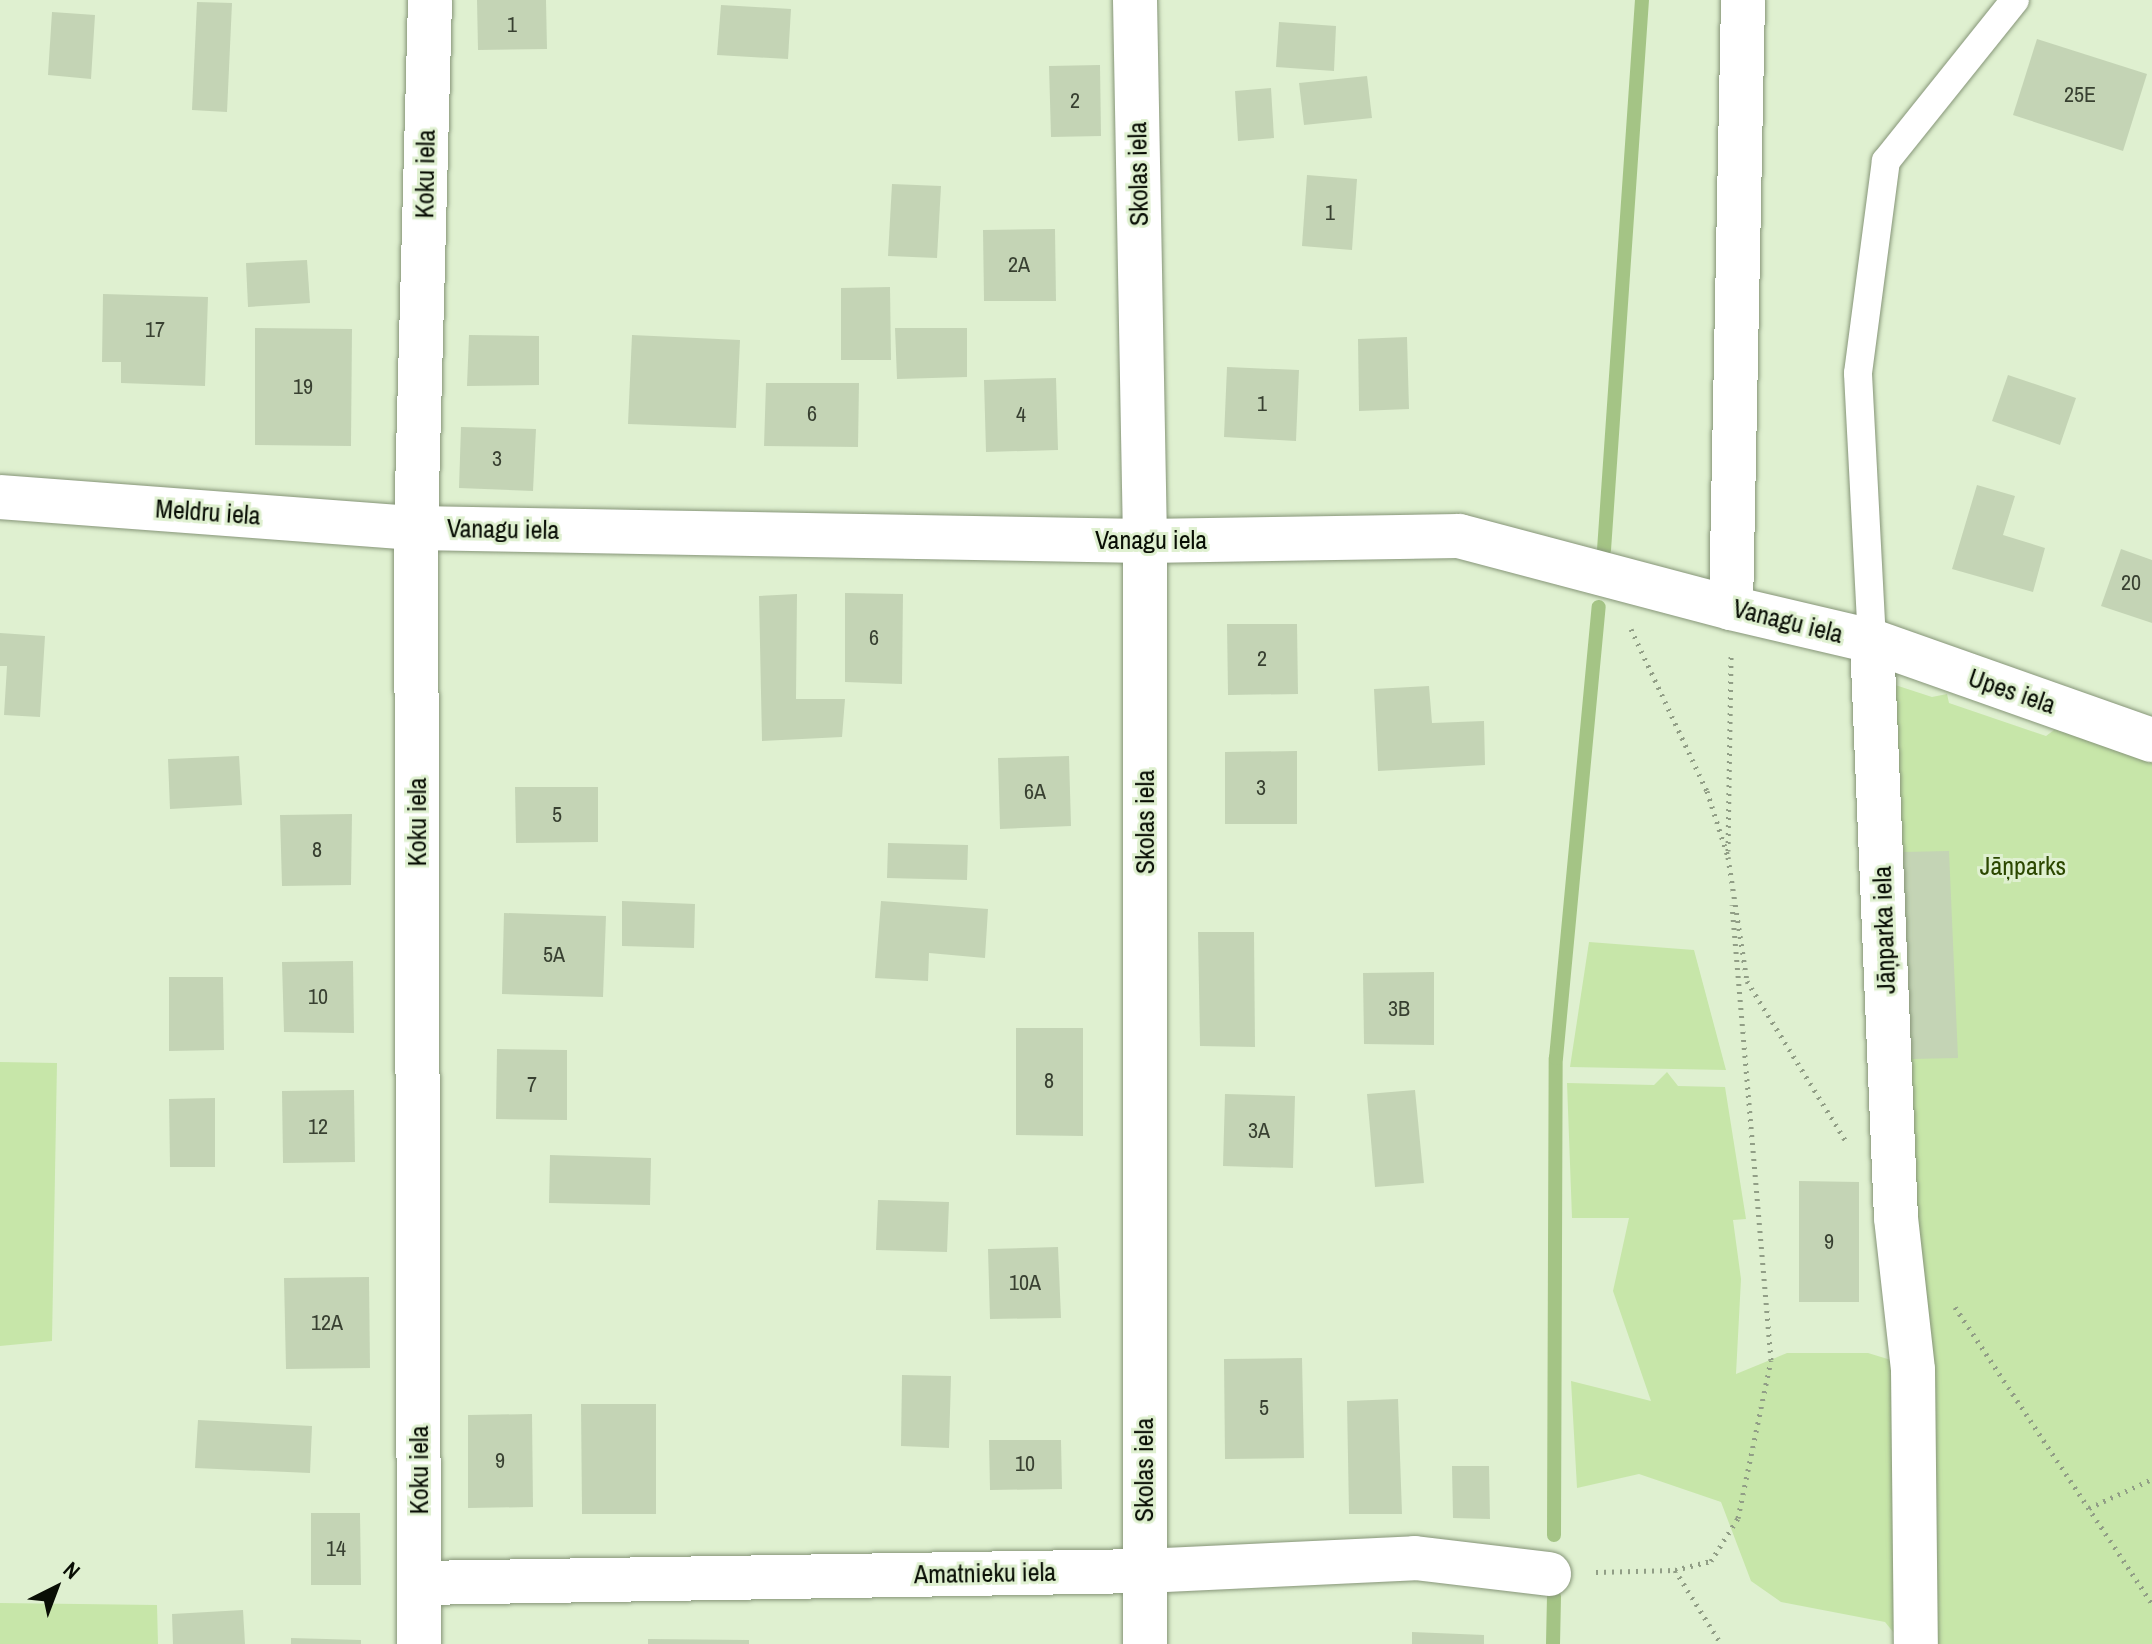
<!DOCTYPE html>
<html>
<head>
<meta charset="utf-8">
<style>
	body { margin:0 }
	#map { position:relative; width:2152px; height:1644px; overflow:hidden; background:#dff0d0; font-family:"Archivo Narrow",sans-serif }
	div>[style] { position:absolute }
	[style*='--x'] { left:calc(var(--x)*1px); top:calc(var(--y)*1px); width:calc(var(--w)*1px); rotate:calc(var(--a)*1deg) }
	.green>* { inset:0; background:#c7e6a9 }
	.stream>* { height:14px; margin:-7px; padding:0 7px; transform-origin:7px; border-radius:7px; background:#a4c485 }
	.building>* { inset:0; background:#c4d4b5 }
	.path>* { height:5px; margin-top:-2.5px; transform-origin:0; background:repeating-linear-gradient(90deg,#919e86 0 2px,transparent 0 8px) }
	.roads { filter:drop-shadow(0 0 2px #869578) drop-shadow(0 0 2px #869578) }
	.lane>* { height:28px; margin:-14px; padding:0 14px; transform-origin:14px; border-radius:14px; background:#fff }
	.street>* { height:44px; margin:-22px; padding:0 22px; transform-origin:22px; border-radius:22px; background:#fff }
	.secondary>* { height:44px; margin:-22px; padding:0 22px; transform-origin:22px; border-radius:22px; background:#fff }
	span { translate:-50% -50%; white-space:nowrap; text-align:center; line-height:1.15; -webkit-text-stroke:6px #dff0d0; paint-order:stroke }
	.number-label { font-size:22px; color:#384031 }
	.number-label span { -webkit-text-stroke-width:0 }
	.street-label { font-size:26px; color:#090e05 }
	.park-label { font-size:26px; color:#2c4700 }
	.north { position:absolute; left:16px; top:1548px; width:80px; height:80px; -webkit-text-stroke:6px #dff0d0; paint-order:stroke; rotate:42deg; font-size:22px; font-weight:700; line-height:32px; text-align:center; color:#090e05 }
	.north::after { content:''; display:block; margin:auto; width:28px; height:36px; background:#090e05; clip-path:polygon(50% 0,100% 100%,50% 72%,0 100%) }
</style>
</head>
<body>
<div id="map">
	<div class="green">
		<i style="clip-path:polygon(1886px 682px,1932px 697px,1947px 694px,1949px 703px,2046px 736px,2058px 727px,2152px 758px,2152px 1644px,1903px 1644px,1885px 1622px,1781px 1602px,1751px 1581px,1721px 1502px,1639px 1474px,1577px 1488px,1571px 1381px,1651px 1401px,1613px 1291px,1629px 1218px,1572px 1218px,1567px 1083px,1654px 1085px,1667px 1072px,1678px 1086px,1725px 1087px,1746px 1219px,1733px 1220px,1741px 1279px,1736px 1374px,1787px 1353px,1868px 1353px,1914px 1367px)"></i>
		<i style="clip-path:polygon(1589px 942px,1694px 950px,1726px 1070px,1570px 1067px)"></i>
		<i style="clip-path:polygon(0 1062px,57px 1063px,52px 1341px,0 1346px)"></i>
		<i style="clip-path:polygon(0 1603px,157px 1605px,158px 1644px,0 1644px)"></i>
	</div>
	<div class="stream">
		<i style="--x:1604;--y:550;--w:551;--a:-86.05"></i>
		<i style="--x:1554;--y:1535;--w:477;--a:-89.8"></i>
		<i style="--x:1556;--y:1058;--w:453;--a:-84.6"></i>
		<i style="--x:1553;--y:1644;--w:48;--a:-88.8"></i>
	</div>
	<div class="building">
		<i style="clip-path:polygon(477px 0,546px 0,547px 49px,478px 50px)"></i>
		<i style="clip-path:polygon(197px 2px,232px 3px,227px 112px,192px 110px)"></i>
		<i style="clip-path:polygon(721px 5px,791px 9px,788px 59px,717px 55px)"></i>
		<i style="clip-path:polygon(52px 12px,95px 15px,91px 79px,48px 75px)"></i>
		<i style="clip-path:polygon(1279px 22px,1336px 26px,1334px 71px,1276px 67px)"></i>
		<i style="clip-path:polygon(2037px 39px,2147px 74px,2123px 151px,2013px 115px)"></i>
		<i style="clip-path:polygon(1100px 65px,1101px 136px,1051px 137px,1049px 66px)"></i>
		<i style="clip-path:polygon(1367px 76px,1372px 118px,1304px 125px,1299px 83px)"></i>
		<i style="clip-path:polygon(1271px 88px,1274px 138px,1238px 141px,1235px 91px)"></i>
		<i style="clip-path:polygon(1307px 175px,1357px 179px,1352px 250px,1302px 246px)"></i>
		<i style="clip-path:polygon(892px 184px,941px 186px,937px 258px,888px 256px)"></i>
		<i style="clip-path:polygon(1055px 229px,1056px 301px,984px 301px,983px 230px)"></i>
		<i style="clip-path:polygon(307px 260px,310px 303px,248px 307px,246px 263px)"></i>
		<i style="clip-path:polygon(890px 287px,891px 360px,841px 360px,841px 288px)"></i>
		<i style="clip-path:polygon(103px 294px,208px 297px,205px 386px,121px 383px,121px 362px,102px 362px)"></i>
		<i style="clip-path:polygon(255px 328px,352px 329px,351px 446px,255px 445px)"></i>
		<i style="clip-path:polygon(895px 328px,967px 328px,967px 377px,897px 379px)"></i>
		<i style="clip-path:polygon(469px 335px,539px 336px,539px 385px,467px 386px)"></i>
		<i style="clip-path:polygon(632px 335px,740px 340px,736px 428px,628px 424px)"></i>
		<i style="clip-path:polygon(1407px 337px,1409px 409px,1359px 411px,1358px 339px)"></i>
		<i style="clip-path:polygon(1227px 367px,1299px 370px,1296px 441px,1224px 437px)"></i>
		<i style="clip-path:polygon(2008px 375px,2076px 398px,2060px 445px,1992px 421px)"></i>
		<i style="clip-path:polygon(1056px 378px,1058px 450px,986px 452px,984px 380px)"></i>
		<i style="clip-path:polygon(766px 383px,859px 383px,858px 447px,764px 446px)"></i>
		<i style="clip-path:polygon(461px 427px,536px 429px,533px 491px,459px 488px)"></i>
		<i style="clip-path:polygon(1977px 485px,2015px 496px,2003px 535px,2045px 548px,2033px 592px,1952px 569px)"></i>
		<i style="clip-path:polygon(2121px 549px,2152px 560px,2152px 623px,2101px 606px)"></i>
		<i style="clip-path:polygon(845px 593px,903px 594px,902px 684px,845px 682px)"></i>
		<i style="clip-path:polygon(797px 594px,796px 699px,845px 699px,842px 737px,762px 741px,759px 596px)"></i>
		<i style="clip-path:polygon(1227px 624px,1297px 624px,1298px 694px,1228px 695px)"></i>
		<i style="clip-path:polygon(0 633px,45px 636px,40px 717px,4px 715px,7px 666px,0 666px)"></i>
		<i style="clip-path:polygon(1429px 686px,1432px 723px,1484px 721px,1485px 765px,1378px 771px,1374px 689px)"></i>
		<i style="clip-path:polygon(1297px 751px,1297px 824px,1225px 824px,1225px 752px)"></i>
		<i style="clip-path:polygon(239px 756px,242px 805px,170px 809px,168px 759px)"></i>
		<i style="clip-path:polygon(1069px 756px,1071px 826px,1000px 829px,998px 758px)"></i>
		<i style="clip-path:polygon(515px 787px,598px 787px,598px 842px,516px 843px)"></i>
		<i style="clip-path:polygon(352px 814px,351px 885px,282px 886px,280px 815px)"></i>
		<i style="clip-path:polygon(888px 843px,968px 845px,967px 880px,887px 878px)"></i>
		<i style="clip-path:polygon(1949px 851px,1958px 1058px,1911px 1059px,1902px 852px)"></i>
		<i style="clip-path:polygon(622px 901px,695px 904px,694px 948px,622px 946px)"></i>
		<i style="clip-path:polygon(881px 901px,988px 909px,985px 958px,929px 953px,928px 981px,875px 978px)"></i>
		<i style="clip-path:polygon(504px 913px,606px 916px,603px 997px,502px 994px)"></i>
		<i style="clip-path:polygon(1198px 932px,1254px 932px,1255px 1047px,1200px 1046px)"></i>
		<i style="clip-path:polygon(353px 961px,354px 1033px,284px 1032px,282px 962px)"></i>
		<i style="clip-path:polygon(1434px 972px,1434px 1045px,1364px 1044px,1363px 973px)"></i>
		<i style="clip-path:polygon(169px 977px,223px 977px,224px 1050px,169px 1051px)"></i>
		<i style="clip-path:polygon(1016px 1028px,1083px 1028px,1083px 1136px,1016px 1135px)"></i>
		<i style="clip-path:polygon(497px 1049px,567px 1050px,567px 1120px,496px 1119px)"></i>
		<i style="clip-path:polygon(354px 1090px,355px 1162px,283px 1163px,282px 1091px)"></i>
		<i style="clip-path:polygon(1415px 1090px,1424px 1183px,1375px 1187px,1367px 1094px)"></i>
		<i style="clip-path:polygon(1225px 1094px,1295px 1096px,1293px 1168px,1223px 1166px)"></i>
		<i style="clip-path:polygon(215px 1098px,215px 1167px,170px 1167px,169px 1099px)"></i>
		<i style="clip-path:polygon(550px 1155px,651px 1158px,650px 1205px,549px 1203px)"></i>
		<i style="clip-path:polygon(1799px 1181px,1859px 1182px,1859px 1302px,1799px 1302px)"></i>
		<i style="clip-path:polygon(878px 1200px,949px 1202px,947px 1252px,876px 1250px)"></i>
		<i style="clip-path:polygon(1058px 1247px,1061px 1318px,990px 1319px,988px 1249px)"></i>
		<i style="clip-path:polygon(369px 1277px,370px 1368px,286px 1369px,284px 1278px)"></i>
		<i style="clip-path:polygon(1302px 1358px,1304px 1458px,1225px 1459px,1224px 1359px)"></i>
		<i style="clip-path:polygon(902px 1375px,951px 1376px,949px 1448px,901px 1446px)"></i>
		<i style="clip-path:polygon(1398px 1399px,1402px 1514px,1349px 1514px,1347px 1401px)"></i>
		<i style="clip-path:polygon(581px 1404px,656px 1404px,656px 1514px,582px 1514px)"></i>
		<i style="clip-path:polygon(532px 1414px,533px 1507px,468px 1508px,468px 1415px)"></i>
		<i style="clip-path:polygon(198px 1420px,312px 1426px,310px 1473px,195px 1468px)"></i>
		<i style="clip-path:polygon(989px 1440px,1061px 1440px,1062px 1489px,990px 1490px)"></i>
		<i style="clip-path:polygon(1452px 1466px,1489px 1466px,1490px 1519px,1453px 1518px)"></i>
		<i style="clip-path:polygon(311px 1513px,360px 1513px,361px 1585px,311px 1585px)"></i>
		<i style="clip-path:polygon(243px 1610px,245px 1644px,173px 1644px,172px 1614px)"></i>
		<i style="clip-path:polygon(1412px 1632px,1484px 1635px,1484px 1644px,1412px 1644px)"></i>
		<i style="clip-path:polygon(291px 1638px,361px 1640px,361px 1644px,291px 1644px)"></i>
		<i style="clip-path:polygon(648px 1639px,749px 1640px,749px 1644px,648px 1644px)"></i>
	</div>
	<div class="path">
		<i style="--x:1631;--y:629;--w:179;--a:64.9"></i>
		<i style="--x:1707;--y:791;--w:69;--a:72.3"></i>
		<i style="--x:1728;--y:857;--w:125;--a:81.3"></i>
		<i style="--x:1747;--y:981;--w:188;--a:58.3"></i>
		<i style="--x:1728;--y:851;--w:198;--a:-89.1"></i>
		<i style="--x:1955;--y:1307;--w:356;--a:56.4"></i>
		<i style="--x:2089;--y:1508;--w:69;--a:-24.7"></i>
		<i style="--x:1675;--y:1570;--w:37;--a:-14"></i>
		<i style="--x:1711;--y:1561;--w:51;--a:-57.9"></i>
		<i style="--x:1738;--y:1518;--w:161;--a:-78.2"></i>
		<i style="--x:1771;--y:1360;--w:457;--a:-94.9"></i>
		<i style="--x:1596;--y:1572;--w:79;--a:-1.5"></i>
		<i style="--x:1675;--y:1570;--w:87;--a:58.1"></i>
	</div>
	<div class="roads">
		<div class="lane">
			<i style="--x:1872;--y:641;--w:268;--a:-93"></i>
			<i style="--x:1858;--y:373;--w:214;--a:-82.5"></i>
			<i style="--x:1886;--y:161;--w:206;--a:-51.3"></i>
		</div>
		<div class="street">
			<i style="--x:1135;--y:0;--w:541;--a:88.94"></i>
			<i style="--x:1145;--y:541;--w:1103;--a:90"></i>
			<i style="--x:0;--y:497;--w:417;--a:4.3"></i>
			<i style="--x:416;--y:528;--w:729;--a:1.02"></i>
			<i style="--x:1145;--y:541;--w:314;--a:-0.9"></i>
			<i style="--x:1459;--y:536;--w:281;--a:14.8"></i>
			<i style="--x:1872;--y:641;--w:297;--a:19.5"></i>
			<i style="--x:420;--y:1583;--w:724;--a:-0.95"></i>
			<i style="--x:1144;--y:1571;--w:271;--a:-2.7"></i>
			<i style="--x:1415;--y:1558;--w:135;--a:6.8"></i>
			<i style="--x:419;--y:1644;--w:1116;--a:-90.15"></i>
			<i style="--x:416;--y:528;--w:528;--a:-88.48"></i>
		</div>
		<div class="secondary">
			<i style="--x:1743;--y:0;--w:608;--a:91.13"></i>
			<i style="--x:1731;--y:608;--w:145;--a:13.2"></i>
			<i style="--x:1872;--y:641;--w:577;--a:87.62"></i>
			<i style="--x:1896;--y:1218;--w:153;--a:83.6"></i>
			<i style="--x:1913;--y:1370;--w:274;--a:89.4"></i>
		</div>
	</div>
	<div class="number-label">
		<span style="left:512px;top:25px">1</span>
		<span style="left:2080px;top:95px">25E</span>
		<span style="left:1075px;top:101px">2</span>
		<span style="left:1330px;top:213px">1</span>
		<span style="left:1019px;top:265px">2A</span>
		<span style="left:155px;top:330px">17</span>
		<span style="left:303px;top:387px">19</span>
		<span style="left:1262px;top:404px">1</span>
		<span style="left:812px;top:414px">6</span>
		<span style="left:1021px;top:415px">4</span>
		<span style="left:497px;top:459px">3</span>
		<span style="left:2131px;top:583px">20</span>
		<span style="left:874px;top:638px">6</span>
		<span style="left:1262px;top:659px">2</span>
		<span style="left:1261px;top:788px">3</span>
		<span style="left:1035px;top:792px">6A</span>
		<span style="left:557px;top:815px">5</span>
		<span style="left:317px;top:850px">8</span>
		<span style="left:554px;top:955px">5A</span>
		<span style="left:318px;top:997px">10</span>
		<span style="left:1399px;top:1009px">3B</span>
		<span style="left:1049px;top:1081px">8</span>
		<span style="left:532px;top:1085px">7</span>
		<span style="left:318px;top:1127px">12</span>
		<span style="left:1259px;top:1131px">3A</span>
		<span style="left:1829px;top:1242px">9</span>
		<span style="left:1025px;top:1283px">10A</span>
		<span style="left:327px;top:1323px">12A</span>
		<span style="left:1264px;top:1408px">5</span>
		<span style="left:500px;top:1461px">9</span>
		<span style="left:1025px;top:1464px">10</span>
		<span style="left:336px;top:1549px">14</span>
	</div>
	<div class="street-label">
		<span style="left:425px;top:174px;rotate:-89deg">Koku iela</span>
		<span style="left:1138px;top:174px;rotate:-91deg">Skolas iela</span>
		<span style="left:208px;top:512px;rotate:4deg">Meldru iela</span>
		<span style="left:503px;top:529px;rotate:1deg">Vanagu iela</span>
		<span style="left:1151px;top:540px">Vanagu iela</span>
		<span style="left:1788px;top:621px;rotate:14deg">Vanagu iela</span>
		<span style="left:2012px;top:691px;rotate:19deg">Upes iela</span>
		<span style="left:417px;top:822px;rotate:-90deg">Koku iela</span>
		<span style="left:1145px;top:822px;rotate:-90deg">Skolas iela</span>
		<span style="left:1884px;top:930px;rotate:-92deg">Jāņparka iela</span>
		<span style="left:419px;top:1470px;rotate:-90deg">Koku iela</span>
		<span style="left:1144px;top:1470px;rotate:-90deg">Skolas iela</span>
		<span style="left:985px;top:1573px;rotate:-1deg">Amatnieku iela</span>
	</div>
	<div class="park-label">
		<span style="left:2023px;top:866px">Jāņparks</span>
	</div>
	<div class="north">N</div>
</div>
</body>
</html>
